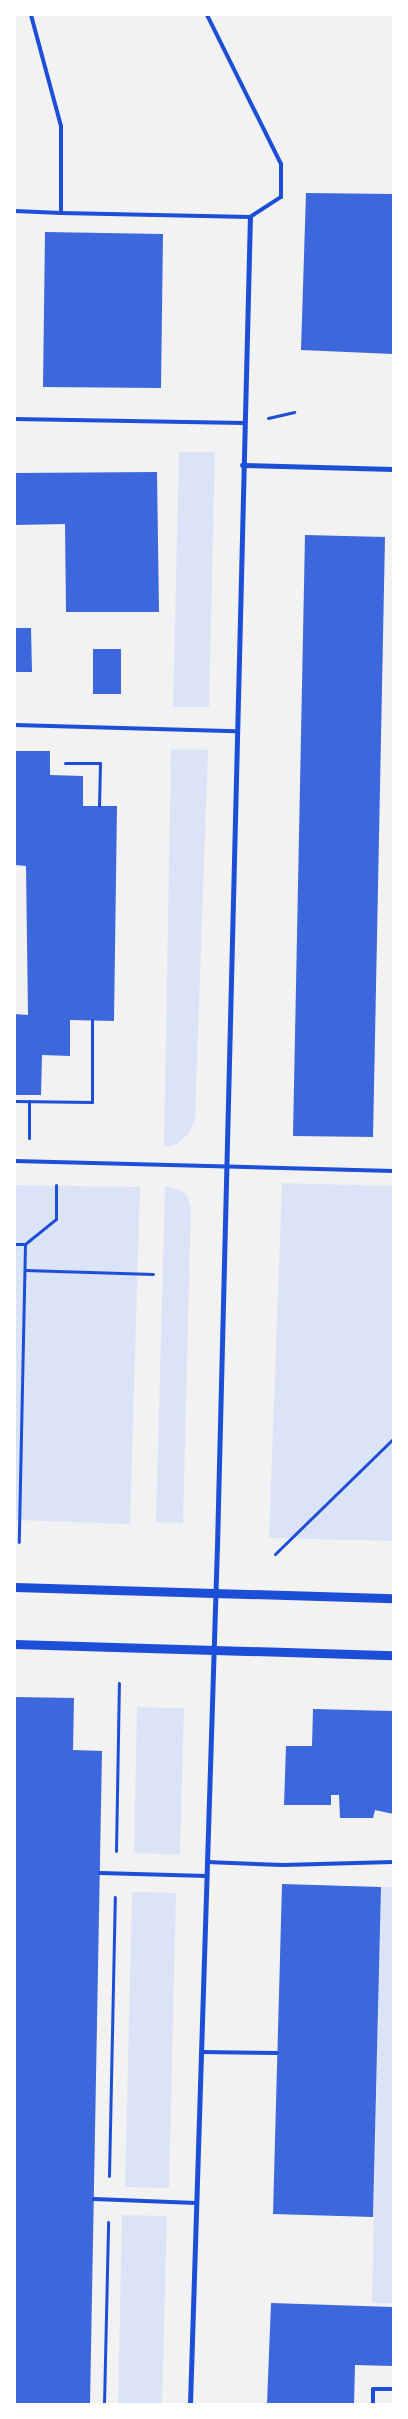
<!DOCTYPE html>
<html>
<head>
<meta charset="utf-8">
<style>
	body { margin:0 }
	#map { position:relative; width:408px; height:2419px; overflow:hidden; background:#f2f2f2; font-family:"Times New Roman",serif }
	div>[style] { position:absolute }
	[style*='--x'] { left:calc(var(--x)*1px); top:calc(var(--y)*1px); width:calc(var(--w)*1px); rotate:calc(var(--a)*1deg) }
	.green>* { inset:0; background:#dbe4f7 }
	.building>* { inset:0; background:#3d67dc }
	.path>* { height:3px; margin:-1.5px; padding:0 1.5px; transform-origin:1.5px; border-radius:1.5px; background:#1d4ed8 }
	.service>* { height:4px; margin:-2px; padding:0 2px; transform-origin:2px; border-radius:2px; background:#1d4ed8 }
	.minor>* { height:5px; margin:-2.5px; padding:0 2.5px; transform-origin:2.5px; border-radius:2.5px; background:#1d4ed8 }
	.tertiary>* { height:9px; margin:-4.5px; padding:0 4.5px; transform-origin:4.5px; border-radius:4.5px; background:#1d4ed8 }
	span { translate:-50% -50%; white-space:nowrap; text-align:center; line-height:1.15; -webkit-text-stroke:5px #fff; paint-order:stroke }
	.frame { position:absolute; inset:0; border:16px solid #fff; pointer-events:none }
</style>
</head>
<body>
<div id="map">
	<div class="green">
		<i style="clip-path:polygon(179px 452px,215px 452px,209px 707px,173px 707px)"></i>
		<i style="clip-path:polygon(171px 749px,208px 750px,195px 1119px,189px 1133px,177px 1144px,164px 1147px)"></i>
		<i style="clip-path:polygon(282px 1183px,393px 1186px,393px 1541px,269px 1538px)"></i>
		<i style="clip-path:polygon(15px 1185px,140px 1187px,130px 1524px,15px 1520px)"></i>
		<i style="clip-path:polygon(165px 1186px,178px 1189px,187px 1196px,191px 1208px,183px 1523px,156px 1522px)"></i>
		<i style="clip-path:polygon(137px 1707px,184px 1708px,180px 1855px,134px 1853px)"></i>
		<i style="clip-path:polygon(381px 1887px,393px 1887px,393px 2303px,372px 2303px)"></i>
		<i style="clip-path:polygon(132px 1892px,176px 1893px,169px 2188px,125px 2187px)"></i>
		<i style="clip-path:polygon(122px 2215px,167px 2216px,162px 2404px,118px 2404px)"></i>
	</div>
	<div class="building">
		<i style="clip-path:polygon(306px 193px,393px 194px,393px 354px,301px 350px)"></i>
		<i style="clip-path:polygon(45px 232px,163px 234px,161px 388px,43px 387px)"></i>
		<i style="clip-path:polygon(157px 472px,159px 612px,66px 612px,65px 524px,15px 525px,15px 473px)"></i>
		<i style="clip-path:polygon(305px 535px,385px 537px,373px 1137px,293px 1136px)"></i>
		<i style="clip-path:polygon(15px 628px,31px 628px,32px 672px,15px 672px)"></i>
		<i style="clip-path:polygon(93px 649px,121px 649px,121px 694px,93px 694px)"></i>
		<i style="clip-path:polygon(15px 751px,50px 751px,50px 775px,83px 776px,83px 806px,117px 806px,114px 1021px,70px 1020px,70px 1056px,42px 1055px,41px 1095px,15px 1095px,15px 1014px,28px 1015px,26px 866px,15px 865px)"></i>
		<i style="clip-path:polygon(15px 1697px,74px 1698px,73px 1750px,102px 1751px,90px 2404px,15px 2404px)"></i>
		<i style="clip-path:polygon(313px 1709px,393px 1711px,393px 1814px,375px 1810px,373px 1818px,340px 1818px,339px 1795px,331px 1795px,331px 1805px,284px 1805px,286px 1746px,312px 1746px)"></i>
		<i style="clip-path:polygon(282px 1884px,381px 1887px,373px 2217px,273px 2214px)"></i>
		<i style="clip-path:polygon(271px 2303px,393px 2307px,393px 2366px,355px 2365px,354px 2404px,267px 2404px)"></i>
	</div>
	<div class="path">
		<i style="--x:268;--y:418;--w:27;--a:-13"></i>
		<i style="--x:65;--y:763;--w:35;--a:0"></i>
		<i style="--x:100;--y:763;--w:43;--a:91.3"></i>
		<i style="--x:15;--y:1101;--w:77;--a:0.7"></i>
		<i style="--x:92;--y:1102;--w:82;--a:-90"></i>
		<i style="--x:29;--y:1138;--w:37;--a:-90"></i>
		<i style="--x:15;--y:1244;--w:10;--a:0"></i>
		<i style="--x:25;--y:1244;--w:298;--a:91.2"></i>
		<i style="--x:25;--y:1244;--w:40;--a:-39"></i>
		<i style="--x:56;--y:1219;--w:34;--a:-90"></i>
		<i style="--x:25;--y:1270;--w:128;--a:1.8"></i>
		<i style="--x:275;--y:1554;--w:165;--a:-44.3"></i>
		<i style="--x:116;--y:1851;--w:168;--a:-89"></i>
		<i style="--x:109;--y:2176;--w:279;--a:-88.8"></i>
		<i style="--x:104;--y:2404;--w:182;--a:-88.7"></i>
	</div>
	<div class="service">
		<i style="--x:31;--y:15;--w:115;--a:74.9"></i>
		<i style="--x:61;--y:126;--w:87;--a:90"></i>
		<i style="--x:61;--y:213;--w:189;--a:1.2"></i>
		<i style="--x:250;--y:217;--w:37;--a:-33"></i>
		<i style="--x:281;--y:197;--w:33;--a:-90"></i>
		<i style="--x:281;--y:164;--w:166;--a:-116.4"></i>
		<i style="--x:15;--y:211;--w:46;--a:2.5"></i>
		<i style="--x:15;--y:419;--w:228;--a:1"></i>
		<i style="--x:15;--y:725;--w:221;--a:1.6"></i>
		<i style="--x:15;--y:1161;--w:378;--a:1.5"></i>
		<i style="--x:207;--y:1862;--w:76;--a:2.3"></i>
		<i style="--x:283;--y:1865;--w:110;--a:-1.6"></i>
		<i style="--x:100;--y:1873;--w:107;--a:1.6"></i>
		<i style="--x:201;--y:2052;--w:76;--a:0.8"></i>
		<i style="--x:94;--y:2199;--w:102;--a:2.2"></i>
		<i style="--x:373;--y:2404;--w:15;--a:-90"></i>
		<i style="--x:373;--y:2389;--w:20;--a:0"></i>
	</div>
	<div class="minor">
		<i style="--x:242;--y:465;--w:151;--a:1.5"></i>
		<i style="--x:190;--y:2404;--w:858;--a:-88.2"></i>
		<i style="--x:217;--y:1546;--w:1329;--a:-88.58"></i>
	</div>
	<div class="tertiary">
		<i style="--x:15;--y:1587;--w:378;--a:1.7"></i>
		<i style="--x:15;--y:1644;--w:378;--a:1.7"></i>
	</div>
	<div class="frame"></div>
</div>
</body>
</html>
